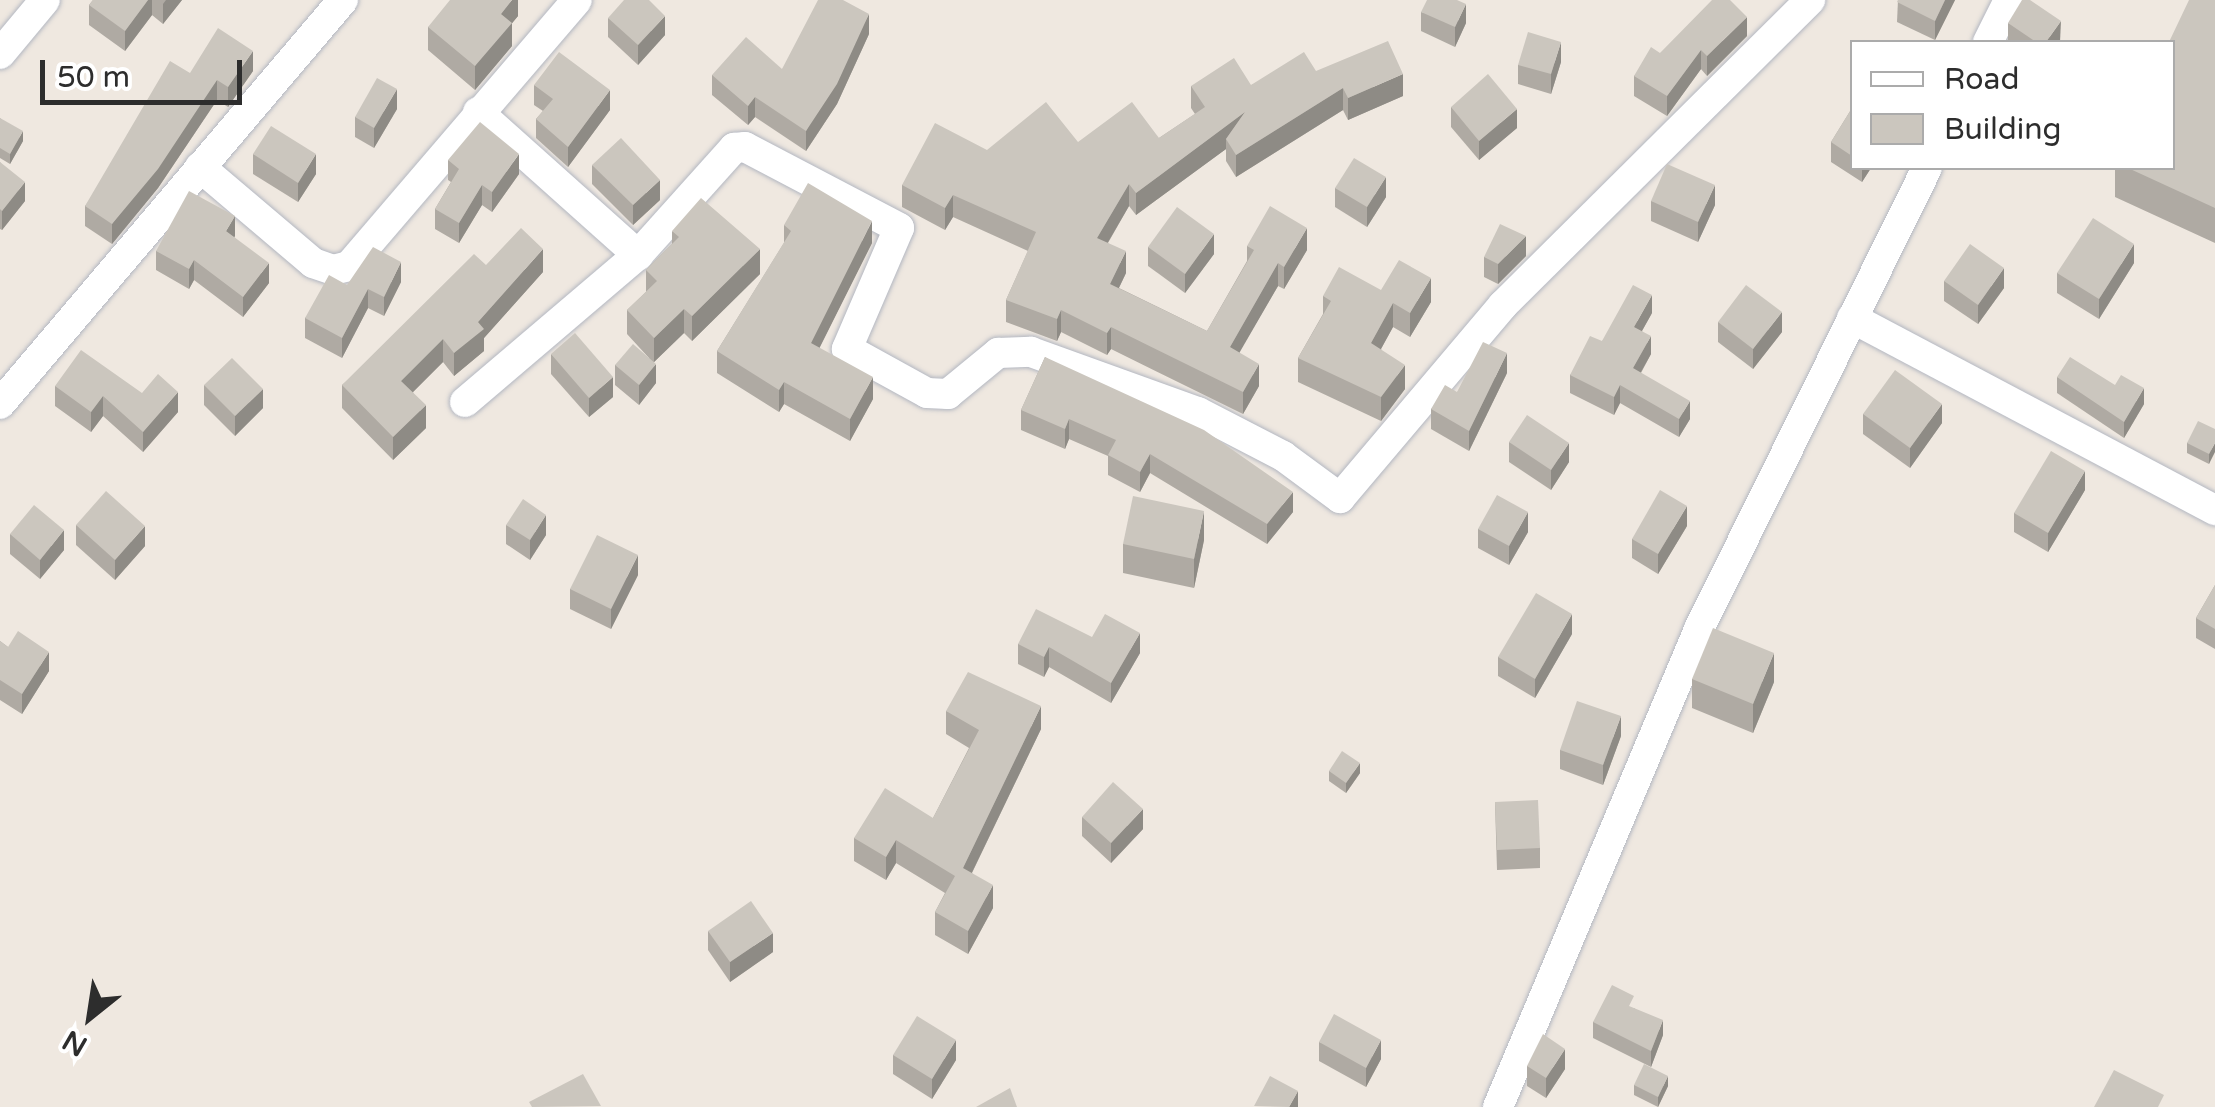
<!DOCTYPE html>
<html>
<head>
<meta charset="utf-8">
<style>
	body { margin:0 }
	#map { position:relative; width:2215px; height:1107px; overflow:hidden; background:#efe8e0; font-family:"Varela Round",sans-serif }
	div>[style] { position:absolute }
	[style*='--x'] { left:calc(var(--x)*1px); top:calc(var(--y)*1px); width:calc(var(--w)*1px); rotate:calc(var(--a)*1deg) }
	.roads { filter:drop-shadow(0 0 2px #b3b7c1) drop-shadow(0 0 2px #b3b7c1) }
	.minor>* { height:30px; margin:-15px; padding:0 15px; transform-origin:15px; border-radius:15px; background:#fff }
	.wall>* { inset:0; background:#afaaa3 }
	.shaded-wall>* { inset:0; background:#8e8b85 }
	.building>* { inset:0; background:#cbc6be }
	span { translate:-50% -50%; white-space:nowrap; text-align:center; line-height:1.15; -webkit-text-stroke:10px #fff; paint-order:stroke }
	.legend { position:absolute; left:1850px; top:40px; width:325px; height:130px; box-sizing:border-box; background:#fff; border:2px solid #ababab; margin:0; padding:12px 18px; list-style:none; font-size:30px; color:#2d2d2d }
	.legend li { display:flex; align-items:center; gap:20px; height:50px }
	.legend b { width:50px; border:2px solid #ababab }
	.north { position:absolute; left:40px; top:967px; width:100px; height:100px; -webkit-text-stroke:8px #fff; paint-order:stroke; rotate:210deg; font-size:28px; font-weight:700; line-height:40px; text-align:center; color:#2d2d2d }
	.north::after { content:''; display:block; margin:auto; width:35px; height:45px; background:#2d2d2d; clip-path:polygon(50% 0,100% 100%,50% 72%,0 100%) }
	.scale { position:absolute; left:40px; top:60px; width:202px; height:45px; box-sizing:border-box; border:5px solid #2d2d2d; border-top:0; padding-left:12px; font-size:30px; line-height:35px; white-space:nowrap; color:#2d2d2d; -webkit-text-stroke:8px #fff; paint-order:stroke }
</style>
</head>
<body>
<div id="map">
	<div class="roads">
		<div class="minor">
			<i style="--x:1988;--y:42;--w:47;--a:-63.4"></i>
			<i style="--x:0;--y:54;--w:70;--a:-50.2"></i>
			<i style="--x:478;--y:112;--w:215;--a:41.8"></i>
			<i style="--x:200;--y:167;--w:148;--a:40.3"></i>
			<i style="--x:313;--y:263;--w:21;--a:19"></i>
			<i style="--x:333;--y:270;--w:16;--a:-14"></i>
			<i style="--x:349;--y:266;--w:350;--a:-49.4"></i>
			<i style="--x:1852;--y:318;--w:411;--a:27.9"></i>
			<i style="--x:465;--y:402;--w:227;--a:-40.4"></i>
			<i style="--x:638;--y:255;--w:144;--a:-48.1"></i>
			<i style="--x:734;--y:148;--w:11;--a:-5"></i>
			<i style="--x:745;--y:147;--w:174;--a:27.7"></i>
			<i style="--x:899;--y:228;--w:132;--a:113.3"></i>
			<i style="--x:847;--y:349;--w:91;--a:28.8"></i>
			<i style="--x:927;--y:393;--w:21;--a:3"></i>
			<i style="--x:948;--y:394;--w:65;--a:-39.4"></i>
			<i style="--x:998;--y:353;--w:33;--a:-2"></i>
			<i style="--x:1031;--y:352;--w:177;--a:19.8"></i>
			<i style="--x:1198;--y:412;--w:96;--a:27.4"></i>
			<i style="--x:1283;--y:456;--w:71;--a:36.4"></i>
			<i style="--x:1340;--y:498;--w:253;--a:-49.8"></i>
			<i style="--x:1503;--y:305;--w:433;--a:-44.8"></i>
			<i style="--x:0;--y:404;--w:530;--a:-49.67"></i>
			<i style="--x:1498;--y:1107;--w:521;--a:-67.18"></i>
			<i style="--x:1700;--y:627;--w:512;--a:-63.69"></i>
		</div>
	</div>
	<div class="wall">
		<i style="clip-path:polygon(93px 0,182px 0,163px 24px,152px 15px,125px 51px,89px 25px,89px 5px)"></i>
		<i style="clip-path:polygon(518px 0,518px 16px,512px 23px,512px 46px,475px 90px,428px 50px,428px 27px)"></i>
		<i style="clip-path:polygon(1898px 0,1955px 0,1935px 40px,1897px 22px)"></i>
		<i style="clip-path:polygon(2215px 0,2215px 243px,2115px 197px,2115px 168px,2172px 168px)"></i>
		<i style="clip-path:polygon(1421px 12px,1466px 23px,1455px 47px,1421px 31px)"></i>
		<i style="clip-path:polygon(608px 18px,665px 35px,638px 65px,608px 37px)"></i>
		<i style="clip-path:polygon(2008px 23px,2061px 41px,2060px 42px,2008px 42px)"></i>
		<i style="clip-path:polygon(869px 34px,837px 104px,806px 151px,755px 117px,748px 125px,712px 95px,712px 75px,782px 69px)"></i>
		<i style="clip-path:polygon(1747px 36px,1707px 76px,1701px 69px,1667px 116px,1634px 96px,1634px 76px,1660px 53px)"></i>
		<i style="clip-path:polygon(1561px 62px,1551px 94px,1518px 84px,1518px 65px)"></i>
		<i style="clip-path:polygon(253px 71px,228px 107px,217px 100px,158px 188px,112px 244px,85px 226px,85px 206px,190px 73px)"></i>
		<i style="clip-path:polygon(1316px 71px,1403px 96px,1348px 120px,1343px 110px,1236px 177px,1226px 161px,1226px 149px,1136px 215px,1129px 206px,1108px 243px,1126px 273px,1119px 288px,1207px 331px,1247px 261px,1247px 246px,1307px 250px,1284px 289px,1278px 286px,1239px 352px,1259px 386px,1243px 414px,1111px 349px,1107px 355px,1061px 332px,1057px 341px,1006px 322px,1006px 300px,1028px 251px,953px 217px,945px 230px,902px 207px,902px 185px,987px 150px,1078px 142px,1159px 138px,1195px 114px,1191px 108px,1191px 86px,1251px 85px)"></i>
		<i style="clip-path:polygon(534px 85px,610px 110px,568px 167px,536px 138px,536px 119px,543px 111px,534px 105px)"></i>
		<i style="clip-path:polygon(1451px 107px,1517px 128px,1479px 160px,1451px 127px)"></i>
		<i style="clip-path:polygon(1852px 108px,1852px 168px,1871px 168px,1862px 182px,1831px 162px,1831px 142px)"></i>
		<i style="clip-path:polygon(397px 109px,374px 148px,355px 137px,355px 117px)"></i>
		<i style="clip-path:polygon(0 118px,23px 141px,10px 164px,0 158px)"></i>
		<i style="clip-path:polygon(253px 154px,316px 174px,298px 202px,253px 174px)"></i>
		<i style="clip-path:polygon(448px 160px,519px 174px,492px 212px,482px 205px,459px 243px,435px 229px,435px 209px,451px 182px,448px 180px)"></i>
		<i style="clip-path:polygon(0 162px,25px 201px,2px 230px,0 229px)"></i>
		<i style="clip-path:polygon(592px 165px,660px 200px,633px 225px,592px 184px)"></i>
		<i style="clip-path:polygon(1335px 188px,1386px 197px,1367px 227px,1335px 207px)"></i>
		<i style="clip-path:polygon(1651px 201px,1715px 205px,1698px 242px,1651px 221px)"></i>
		<i style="clip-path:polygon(784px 225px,872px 243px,819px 348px,873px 399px,850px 441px,784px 404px,779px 412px,717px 373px,717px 351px,784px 243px)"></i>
		<i style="clip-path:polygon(672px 231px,760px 274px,692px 341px,684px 333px,654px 362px,656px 383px,639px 405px,615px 385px,615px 365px,649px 358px,627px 334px,627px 310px,646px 292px,646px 270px,672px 244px)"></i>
		<i style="clip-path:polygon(235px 236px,234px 237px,269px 283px,243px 317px,194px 280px,189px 289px,156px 270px,156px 251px)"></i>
		<i style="clip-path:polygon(1148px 247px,1214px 254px,1185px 293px,1148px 266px)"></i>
		<i style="clip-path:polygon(1526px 256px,1498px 284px,1484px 277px,1484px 257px)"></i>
		<i style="clip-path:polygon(2134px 263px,2099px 319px,2057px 293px,2057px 273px)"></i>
		<i style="clip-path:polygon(486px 265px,543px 272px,484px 338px,484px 351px,454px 376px,443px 362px,413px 392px,426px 428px,393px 460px,342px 408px,342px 385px)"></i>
		<i style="clip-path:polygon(1944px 281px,2004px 288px,1978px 324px,1944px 301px)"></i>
		<i style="clip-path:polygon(401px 282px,384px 316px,368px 308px,342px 358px,305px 338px,305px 318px,347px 285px)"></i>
		<i style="clip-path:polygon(1323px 296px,1431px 302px,1410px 337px,1393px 327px,1381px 349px,1405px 389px,1381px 421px,1298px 382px,1298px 358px,1323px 314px)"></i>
		<i style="clip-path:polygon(1652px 313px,1642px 331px,1651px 354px,1641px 373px,1690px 419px,1679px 437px,1620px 403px,1614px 415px,1570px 393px,1570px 375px,1602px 341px)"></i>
		<i style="clip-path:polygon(1718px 322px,1782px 332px,1753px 369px,1718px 342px)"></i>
		<i style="clip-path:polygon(551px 354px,613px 397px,589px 417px,551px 374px)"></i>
		<i style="clip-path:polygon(1045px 357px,1293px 512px,1267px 544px,1150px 473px,1140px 492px,1108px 475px,1108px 456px,1069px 439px,1065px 449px,1021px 430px,1021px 410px)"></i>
		<i style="clip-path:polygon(1507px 373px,1469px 451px,1431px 429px,1431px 409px,1457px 392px)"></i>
		<i style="clip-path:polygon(2057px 377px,2144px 404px,2124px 438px,2057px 393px)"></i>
		<i style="clip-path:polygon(204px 385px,263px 408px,235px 436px,204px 405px)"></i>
		<i style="clip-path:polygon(55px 386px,142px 393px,178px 412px,143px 452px,103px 416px,91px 432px,55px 406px)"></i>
		<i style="clip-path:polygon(1863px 414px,1942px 423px,1910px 468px,1863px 434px)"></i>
		<i style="clip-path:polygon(2215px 429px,2209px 464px,2187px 453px,2187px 443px)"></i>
		<i style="clip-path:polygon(1509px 442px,1569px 462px,1551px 490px,1509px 462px)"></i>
		<i style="clip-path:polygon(2085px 490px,2048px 552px,2014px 532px,2014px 513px)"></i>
		<i style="clip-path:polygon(76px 525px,145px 546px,115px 580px,76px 545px)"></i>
		<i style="clip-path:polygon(506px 525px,546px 535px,530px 560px,506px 544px)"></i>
		<i style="clip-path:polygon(1687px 526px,1658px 574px,1632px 558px,1632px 539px)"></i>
		<i style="clip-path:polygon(1478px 529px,1528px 532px,1509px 565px,1478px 548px)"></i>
		<i style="clip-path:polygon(10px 534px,64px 550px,40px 579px,10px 554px)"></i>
		<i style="clip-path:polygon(1204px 540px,1194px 588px,1123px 573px,1123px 544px)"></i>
		<i style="clip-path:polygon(638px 575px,611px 629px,570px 609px,570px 589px)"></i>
		<i style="clip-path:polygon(2215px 585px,2215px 649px,2196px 638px,2196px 618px)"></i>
		<i style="clip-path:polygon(1572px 634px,1535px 698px,1498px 676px,1498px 657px)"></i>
		<i style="clip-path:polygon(1092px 637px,1140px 653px,1111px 703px,1049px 667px,1044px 677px,1018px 664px,1018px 644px)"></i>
		<i style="clip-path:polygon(0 641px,8px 647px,49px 671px,22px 714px,0 700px)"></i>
		<i style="clip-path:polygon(1692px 679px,1774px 682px,1753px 733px,1692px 708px)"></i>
		<i style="clip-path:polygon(946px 711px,1041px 729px,972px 873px,993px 908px,968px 954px,935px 935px,935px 912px,945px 893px,896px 863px,886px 880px,854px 861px,854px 838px,933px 818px,969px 748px,946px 734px)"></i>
		<i style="clip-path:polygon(1621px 736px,1603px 785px,1560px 769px,1560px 750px)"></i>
		<i style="clip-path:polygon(1329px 771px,1360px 773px,1346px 793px,1329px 781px)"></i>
		<i style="clip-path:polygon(1495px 802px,1540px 848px,1540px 868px,1497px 870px)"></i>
		<i style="clip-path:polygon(1082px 817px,1143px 829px,1111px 863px,1082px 836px)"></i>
		<i style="clip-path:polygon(708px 931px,773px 952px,730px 982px,708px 950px)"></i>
		<i style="clip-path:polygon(1634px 1008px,1663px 1035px,1651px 1067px,1593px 1038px,1593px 1022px)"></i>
		<i style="clip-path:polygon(1319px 1042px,1381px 1059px,1366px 1087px,1319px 1061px)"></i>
		<i style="clip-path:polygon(893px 1055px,956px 1060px,932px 1099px,893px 1074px)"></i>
		<i style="clip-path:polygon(1527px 1066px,1565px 1069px,1546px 1098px,1527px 1086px)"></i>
		<i style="clip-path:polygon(1634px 1085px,1668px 1086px,1658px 1107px,1634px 1095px)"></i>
	</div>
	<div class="shaded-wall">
		<i style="clip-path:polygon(148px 0,152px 0,152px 15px,125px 51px,125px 31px)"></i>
		<i style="clip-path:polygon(166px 0,182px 0,163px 24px,163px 4px)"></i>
		<i style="clip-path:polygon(512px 0,518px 0,518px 16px,509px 27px,512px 23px,512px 46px,475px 90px,475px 66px,501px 14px)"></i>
		<i style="clip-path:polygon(1945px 0,1955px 0,1935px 40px,1935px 21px)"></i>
		<i style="clip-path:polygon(1466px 4px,1466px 23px,1455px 47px,1455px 27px)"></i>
		<i style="clip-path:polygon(869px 14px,869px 34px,837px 104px,806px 151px,806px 131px)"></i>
		<i style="clip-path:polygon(665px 16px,665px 35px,638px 65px,638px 45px)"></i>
		<i style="clip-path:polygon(1747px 17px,1747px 36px,1707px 76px,1707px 56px)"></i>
		<i style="clip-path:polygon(2061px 21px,2060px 42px,2046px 42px)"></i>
		<i style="clip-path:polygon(1561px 42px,1561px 62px,1551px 94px,1551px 74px)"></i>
		<i style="clip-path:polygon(1701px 50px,1701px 69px,1667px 116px,1667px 96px)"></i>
		<i style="clip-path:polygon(253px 51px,253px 71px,228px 107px,228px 87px)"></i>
		<i style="clip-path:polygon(1403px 74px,1403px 96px,1348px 120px,1348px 98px)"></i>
		<i style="clip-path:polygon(217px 80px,217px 100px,158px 188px,112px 244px,112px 224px)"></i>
		<i style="clip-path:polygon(1343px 88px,1343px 110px,1236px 177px,1236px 155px)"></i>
		<i style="clip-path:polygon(397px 89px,397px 109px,374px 148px,374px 128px)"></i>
		<i style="clip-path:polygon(610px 90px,610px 110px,568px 167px,568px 147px)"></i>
		<i style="clip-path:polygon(755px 97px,755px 117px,748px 125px,748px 106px)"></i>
		<i style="clip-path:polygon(1517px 109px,1517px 128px,1479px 160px,1479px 141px)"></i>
		<i style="clip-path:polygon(1245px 112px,1226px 139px,1226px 149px,1136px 215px,1136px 193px)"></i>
		<i style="clip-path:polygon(23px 131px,23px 141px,10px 164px,10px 154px)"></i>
		<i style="clip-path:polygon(316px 154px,316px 174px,298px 202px,298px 183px)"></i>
		<i style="clip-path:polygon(519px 154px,519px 174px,492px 212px,492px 192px)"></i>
		<i style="clip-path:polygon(1862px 168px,1871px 168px,1862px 182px)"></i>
		<i style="clip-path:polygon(1386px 177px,1386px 197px,1367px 227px,1367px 207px)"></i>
		<i style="clip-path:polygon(660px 180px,660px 200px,633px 225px,633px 205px)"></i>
		<i style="clip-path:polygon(25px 182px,25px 201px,2px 230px,2px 211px)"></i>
		<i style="clip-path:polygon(1129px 184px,1129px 206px,1097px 261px,1097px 238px)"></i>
		<i style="clip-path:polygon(482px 185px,482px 205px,459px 243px,459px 223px)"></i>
		<i style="clip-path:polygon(1715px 185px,1715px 205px,1698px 242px,1698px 222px)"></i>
		<i style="clip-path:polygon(953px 195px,953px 217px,945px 230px,945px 208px)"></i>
		<i style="clip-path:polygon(235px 216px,235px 236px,226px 251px,226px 231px)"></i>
		<i style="clip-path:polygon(872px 221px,872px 243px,811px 365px,811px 343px)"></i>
		<i style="clip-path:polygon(1307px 228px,1307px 250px,1284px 289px,1284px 267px)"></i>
		<i style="clip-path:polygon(1214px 234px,1214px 254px,1185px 293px,1185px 274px)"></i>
		<i style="clip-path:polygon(1526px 236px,1526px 256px,1498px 284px,1498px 264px)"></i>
		<i style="clip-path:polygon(2134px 244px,2134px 263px,2099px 319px,2099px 299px)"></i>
		<i style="clip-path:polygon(543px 249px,543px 272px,484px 338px,484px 351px,454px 376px,454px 353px,478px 322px)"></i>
		<i style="clip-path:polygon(760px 249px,760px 274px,692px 341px,692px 316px)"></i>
		<i style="clip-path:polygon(1126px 251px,1126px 273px,1110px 306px,1110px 284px)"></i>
		<i style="clip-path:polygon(194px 260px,194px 280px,189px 289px,189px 269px)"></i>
		<i style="clip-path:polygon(401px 262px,401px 282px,384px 316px,384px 297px)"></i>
		<i style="clip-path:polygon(269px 263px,269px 283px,243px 317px,243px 297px)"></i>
		<i style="clip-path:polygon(1278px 263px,1278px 286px,1230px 369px,1230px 347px)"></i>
		<i style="clip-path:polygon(2004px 268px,2004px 288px,1978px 324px,1978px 305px)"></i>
		<i style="clip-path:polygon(1431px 278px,1431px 302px,1410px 337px,1410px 313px)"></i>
		<i style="clip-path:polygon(368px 289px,368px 308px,342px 358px,342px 338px)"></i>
		<i style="clip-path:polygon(1652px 295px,1652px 313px,1634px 345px,1634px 327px)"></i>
		<i style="clip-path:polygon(1393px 303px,1393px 327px,1371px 367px,1371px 343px)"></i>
		<i style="clip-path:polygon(684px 309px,684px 333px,654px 362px,654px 338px)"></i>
		<i style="clip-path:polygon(1061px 310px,1061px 332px,1057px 341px,1057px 319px)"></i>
		<i style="clip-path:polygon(1782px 312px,1782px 332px,1753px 369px,1753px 349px)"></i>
		<i style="clip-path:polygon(1111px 327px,1111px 349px,1107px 355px,1107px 333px)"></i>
		<i style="clip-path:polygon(1651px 336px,1651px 354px,1633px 386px,1633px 368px)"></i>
		<i style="clip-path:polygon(443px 339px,443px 362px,401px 404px,401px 381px)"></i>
		<i style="clip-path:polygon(1507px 353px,1507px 373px,1469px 451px,1469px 431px)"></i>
		<i style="clip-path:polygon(656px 364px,656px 383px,639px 405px,639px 385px)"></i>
		<i style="clip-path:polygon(1259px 364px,1259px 386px,1243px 414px,1243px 392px)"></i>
		<i style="clip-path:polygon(1405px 365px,1405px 389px,1381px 421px,1381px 397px)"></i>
		<i style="clip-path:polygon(613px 377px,613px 397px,589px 417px,589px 398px)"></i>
		<i style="clip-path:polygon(873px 377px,873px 399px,850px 441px,850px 419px)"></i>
		<i style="clip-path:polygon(784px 382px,784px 404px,779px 412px,779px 390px)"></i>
		<i style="clip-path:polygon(1620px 385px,1620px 403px,1614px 415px,1614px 397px)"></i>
		<i style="clip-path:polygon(2144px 388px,2144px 404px,2124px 438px,2124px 422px)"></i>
		<i style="clip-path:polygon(263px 389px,263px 408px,235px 436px,235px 416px)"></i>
		<i style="clip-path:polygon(178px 392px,178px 412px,143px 452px,143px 432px)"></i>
		<i style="clip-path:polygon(103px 396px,103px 416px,91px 432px,91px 412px)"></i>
		<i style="clip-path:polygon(1690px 401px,1690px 419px,1679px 437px,1679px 419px)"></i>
		<i style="clip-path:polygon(1942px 404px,1942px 423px,1910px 468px,1910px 448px)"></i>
		<i style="clip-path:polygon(426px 405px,426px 428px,393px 460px,393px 437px)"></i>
		<i style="clip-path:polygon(1069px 419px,1069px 439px,1065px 449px,1065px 429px)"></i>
		<i style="clip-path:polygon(1569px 443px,1569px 462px,1551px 490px,1551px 470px)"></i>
		<i style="clip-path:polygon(2215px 443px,2215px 452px,2209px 464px,2209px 454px)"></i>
		<i style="clip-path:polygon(1150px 454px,1150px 473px,1140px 492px,1140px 472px)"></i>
		<i style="clip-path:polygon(2085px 471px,2085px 490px,2048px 552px,2048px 533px)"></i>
		<i style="clip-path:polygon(1293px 492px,1293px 512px,1267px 544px,1267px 524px)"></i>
		<i style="clip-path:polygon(1687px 506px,1687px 526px,1658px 574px,1658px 554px)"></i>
		<i style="clip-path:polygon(1204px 511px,1204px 540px,1194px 588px,1194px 559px)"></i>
		<i style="clip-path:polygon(1528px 512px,1528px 532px,1509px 565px,1509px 546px)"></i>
		<i style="clip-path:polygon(546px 515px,546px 535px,530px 560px,530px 540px)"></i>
		<i style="clip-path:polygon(145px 526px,145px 546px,115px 580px,115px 560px)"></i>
		<i style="clip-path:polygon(64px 530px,64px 550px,40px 579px,40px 560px)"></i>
		<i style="clip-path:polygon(638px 555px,638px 575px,611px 629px,611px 609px)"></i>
		<i style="clip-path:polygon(1572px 614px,1572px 634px,1535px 698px,1535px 679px)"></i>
		<i style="clip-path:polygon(1140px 633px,1140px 653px,1111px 703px,1111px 683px)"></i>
		<i style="clip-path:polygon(1049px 647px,1049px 667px,1044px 677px,1044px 657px)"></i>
		<i style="clip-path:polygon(49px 652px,49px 671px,22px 714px,22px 694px)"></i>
		<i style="clip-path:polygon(1774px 653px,1774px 682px,1753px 733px,1753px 704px)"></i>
		<i style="clip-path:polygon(1041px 706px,1041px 729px,963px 891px,963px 868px)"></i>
		<i style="clip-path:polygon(1621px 716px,1621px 736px,1603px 785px,1603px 765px)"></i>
		<i style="clip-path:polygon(1360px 763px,1360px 773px,1346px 793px,1346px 783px)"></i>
		<i style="clip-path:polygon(1143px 809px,1143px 829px,1111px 863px,1111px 843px)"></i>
		<i style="clip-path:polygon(896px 840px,896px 863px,886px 880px,886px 857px)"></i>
		<i style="clip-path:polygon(993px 885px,993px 908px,968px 954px,968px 931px)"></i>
		<i style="clip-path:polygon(773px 933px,773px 952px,730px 982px,730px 962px)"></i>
		<i style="clip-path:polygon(1663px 1020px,1663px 1035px,1651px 1067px,1651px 1051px)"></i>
		<i style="clip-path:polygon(956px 1040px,956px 1060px,932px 1099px,932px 1079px)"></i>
		<i style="clip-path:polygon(1381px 1040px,1381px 1059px,1366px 1087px,1366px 1068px)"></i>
		<i style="clip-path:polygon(1565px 1049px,1565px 1069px,1546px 1098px,1546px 1078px)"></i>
		<i style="clip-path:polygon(1668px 1076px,1668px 1086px,1658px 1107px,1658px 1097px)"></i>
		<i style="clip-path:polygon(1298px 1091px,1298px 1107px,1289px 1107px)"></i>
	</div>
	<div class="building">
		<i style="clip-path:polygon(93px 0,148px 0,125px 31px,89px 5px)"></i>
		<i style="clip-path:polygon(450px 0,512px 0,501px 14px,512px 23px,475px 66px,428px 27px)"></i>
		<i style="clip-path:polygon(624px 0,649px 0,665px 16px,638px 45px,608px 18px)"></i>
		<i style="clip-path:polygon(818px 0,843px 0,869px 14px,837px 84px,806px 131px,755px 97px,748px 106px,712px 75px,746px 37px,782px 69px)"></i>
		<i style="clip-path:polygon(1427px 0,1457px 0,1466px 4px,1455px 27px,1421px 12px)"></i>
		<i style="clip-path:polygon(1712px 0,1730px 0,1747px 17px,1707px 56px,1701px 50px,1667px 96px,1634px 76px,1651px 47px,1660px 53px)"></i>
		<i style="clip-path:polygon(1898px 0,1945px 0,1935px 21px,1897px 2px)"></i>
		<i style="clip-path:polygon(2022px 0,2030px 0,2061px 21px,2046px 42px,2036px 42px,2008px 23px)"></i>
		<i style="clip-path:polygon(2189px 0,2215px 0,2215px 208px,2128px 168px,2172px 168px,2172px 42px,2169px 42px)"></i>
		<i style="clip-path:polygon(218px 28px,253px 51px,228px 87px,217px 80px,158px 169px,112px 224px,85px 206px,170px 61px,190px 73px)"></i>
		<i style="clip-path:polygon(1528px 32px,1561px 42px,1551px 74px,1518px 65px)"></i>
		<i style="clip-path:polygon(1388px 41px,1403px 74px,1348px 98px,1343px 88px,1236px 155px,1226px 139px,1245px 112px,1136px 193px,1129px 184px,1097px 238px,1126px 251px,1110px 284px,1207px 331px,1254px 250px,1247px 246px,1270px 206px,1307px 228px,1284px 267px,1278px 263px,1230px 347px,1259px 364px,1243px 392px,1111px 327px,1107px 333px,1061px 310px,1057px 319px,1006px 300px,1036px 232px,953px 195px,945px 208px,902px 185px,935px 123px,987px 150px,1046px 102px,1078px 142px,1132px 102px,1159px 138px,1205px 107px,1191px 86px,1234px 58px,1251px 85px,1304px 52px,1316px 71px)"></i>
		<i style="clip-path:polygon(559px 52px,610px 90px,568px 147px,536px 119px,553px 99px,534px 85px)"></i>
		<i style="clip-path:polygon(1488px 74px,1517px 109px,1479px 141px,1451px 107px)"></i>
		<i style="clip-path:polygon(377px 78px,397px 89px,374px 128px,355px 117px)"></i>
		<i style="clip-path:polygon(1852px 108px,1852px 156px,1831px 142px)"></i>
		<i style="clip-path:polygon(0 118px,23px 131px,10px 154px,0 148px)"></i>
		<i style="clip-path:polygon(480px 122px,519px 154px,492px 192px,482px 185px,459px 223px,435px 209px,459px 169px,448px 160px)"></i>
		<i style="clip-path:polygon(271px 126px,316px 154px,298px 183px,253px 154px)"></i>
		<i style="clip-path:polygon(621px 138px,660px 180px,633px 205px,592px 165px)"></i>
		<i style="clip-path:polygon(1354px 158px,1386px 177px,1367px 207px,1335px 188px)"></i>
		<i style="clip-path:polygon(0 162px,25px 182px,2px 211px,0 209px)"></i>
		<i style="clip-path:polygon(1667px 164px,1715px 185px,1698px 222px,1651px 201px)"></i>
		<i style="clip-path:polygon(808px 183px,872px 221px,811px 343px,873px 377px,850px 419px,784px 382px,779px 390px,717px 351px,791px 231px,784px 225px)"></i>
		<i style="clip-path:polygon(189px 191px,235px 216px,226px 231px,269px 263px,243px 297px,194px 260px,189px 269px,156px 251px)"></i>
		<i style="clip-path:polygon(701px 198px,760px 249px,692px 316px,684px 309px,654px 338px,627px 310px,657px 281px,646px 270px,679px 237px,672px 231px)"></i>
		<i style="clip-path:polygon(1177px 207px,1214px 234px,1185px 274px,1148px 247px)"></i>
		<i style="clip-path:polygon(2093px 218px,2134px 244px,2099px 299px,2057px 273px)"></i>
		<i style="clip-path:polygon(1500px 224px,1526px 236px,1498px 264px,1484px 257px)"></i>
		<i style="clip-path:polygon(521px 228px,543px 249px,478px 322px,484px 329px,454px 353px,443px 339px,401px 381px,426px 405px,393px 437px,342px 385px,474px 254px,486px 265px)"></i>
		<i style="clip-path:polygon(1970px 244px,2004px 268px,1978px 305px,1944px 281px)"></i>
		<i style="clip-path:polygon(373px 247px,401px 262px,384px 297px,368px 289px,342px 338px,305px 318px,329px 275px,347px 285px)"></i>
		<i style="clip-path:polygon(1399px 260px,1431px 278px,1410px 313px,1393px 303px,1371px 343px,1405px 365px,1381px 397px,1298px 358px,1331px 301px,1323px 296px,1339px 267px,1381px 290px)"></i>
		<i style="clip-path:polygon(1633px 285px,1652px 295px,1634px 327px,1651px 336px,1633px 368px,1690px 401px,1679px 419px,1620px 385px,1614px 397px,1570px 375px,1590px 336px,1602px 341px)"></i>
		<i style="clip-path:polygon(1746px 285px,1782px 312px,1753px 349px,1718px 322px)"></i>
		<i style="clip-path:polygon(575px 333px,613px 377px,589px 398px,551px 354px)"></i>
		<i style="clip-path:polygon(1483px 342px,1507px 353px,1469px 431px,1431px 409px,1445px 385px,1457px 392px)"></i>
		<i style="clip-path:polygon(633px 344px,656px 364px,639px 385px,615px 365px)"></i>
		<i style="clip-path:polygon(81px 350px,142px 393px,158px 374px,178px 392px,143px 432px,103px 396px,91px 412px,55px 386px)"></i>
		<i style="clip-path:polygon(1045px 357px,1204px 430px,1293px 492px,1267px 524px,1150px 454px,1140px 472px,1108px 455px,1116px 440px,1069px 419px,1065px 429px,1021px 410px)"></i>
		<i style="clip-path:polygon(2070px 357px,2115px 385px,2121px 375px,2144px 388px,2124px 422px,2057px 377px)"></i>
		<i style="clip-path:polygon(232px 358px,263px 389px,235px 416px,204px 385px)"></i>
		<i style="clip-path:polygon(1895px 370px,1942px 404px,1910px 448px,1863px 414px)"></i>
		<i style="clip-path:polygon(1527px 415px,1569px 443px,1551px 470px,1509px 442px)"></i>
		<i style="clip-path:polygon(2198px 421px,2215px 429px,2215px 443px,2209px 454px,2187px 443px)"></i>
		<i style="clip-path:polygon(2051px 451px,2085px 471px,2048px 533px,2014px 513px)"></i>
		<i style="clip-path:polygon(1660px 490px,1687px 506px,1658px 554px,1632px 539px)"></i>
		<i style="clip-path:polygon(106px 491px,145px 526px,115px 560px,76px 525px)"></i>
		<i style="clip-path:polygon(1497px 495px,1528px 512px,1509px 546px,1478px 529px)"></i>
		<i style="clip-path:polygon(1133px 496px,1204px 511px,1194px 559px,1123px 544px)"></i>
		<i style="clip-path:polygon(523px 499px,546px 515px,530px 540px,506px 525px)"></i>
		<i style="clip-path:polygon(34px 505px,64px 530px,40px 560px,10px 534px)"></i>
		<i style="clip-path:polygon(597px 535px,638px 555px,611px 609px,570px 589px)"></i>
		<i style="clip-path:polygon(2215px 585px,2215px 629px,2196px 618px)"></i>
		<i style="clip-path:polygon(1536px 593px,1572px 614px,1535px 679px,1498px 657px)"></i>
		<i style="clip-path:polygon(1036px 609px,1092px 637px,1105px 614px,1140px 633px,1111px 683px,1049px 647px,1044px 657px,1018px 644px)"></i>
		<i style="clip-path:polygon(1713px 628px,1774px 653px,1753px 704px,1692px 679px)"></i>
		<i style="clip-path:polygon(18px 631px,49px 652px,22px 694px,0 680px,0 641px,8px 647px)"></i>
		<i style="clip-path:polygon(968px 672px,1041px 706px,963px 868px,993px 885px,968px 931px,935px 912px,955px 876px,896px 840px,886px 857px,854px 838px,885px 788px,933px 818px,979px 730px,946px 711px)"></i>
		<i style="clip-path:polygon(1577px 701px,1621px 716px,1603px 765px,1560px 750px)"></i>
		<i style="clip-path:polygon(1342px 751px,1360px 763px,1346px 783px,1329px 771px)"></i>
		<i style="clip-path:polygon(1113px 782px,1143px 809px,1111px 843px,1082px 817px)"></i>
		<i style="clip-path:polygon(1538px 800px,1540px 848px,1497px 850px,1495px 802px)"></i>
		<i style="clip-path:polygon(751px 901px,773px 933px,730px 962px,708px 931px)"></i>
		<i style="clip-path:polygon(1612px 985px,1634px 996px,1629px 1006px,1663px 1020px,1651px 1051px,1593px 1022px)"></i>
		<i style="clip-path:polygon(1334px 1014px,1381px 1040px,1366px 1068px,1319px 1042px)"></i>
		<i style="clip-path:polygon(917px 1016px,956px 1040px,932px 1079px,893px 1055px)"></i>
		<i style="clip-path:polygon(1543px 1034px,1565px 1049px,1546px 1078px,1527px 1066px)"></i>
		<i style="clip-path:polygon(1644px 1064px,1668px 1076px,1658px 1097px,1634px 1085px)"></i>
		<i style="clip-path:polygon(2114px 1070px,2164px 1095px,2158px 1107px,2094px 1107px)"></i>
		<i style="clip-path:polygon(583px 1074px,601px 1106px,532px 1107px,529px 1102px)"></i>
		<i style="clip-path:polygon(1270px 1076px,1298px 1091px,1289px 1107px,1254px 1106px)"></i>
		<i style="clip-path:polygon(1010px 1088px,1017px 1107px,976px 1107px)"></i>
	</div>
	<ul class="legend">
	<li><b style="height:12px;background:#fff"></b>Road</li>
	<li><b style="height:28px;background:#cbc6be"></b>Building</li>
	</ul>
	<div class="north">N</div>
	<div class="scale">50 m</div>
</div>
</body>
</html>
